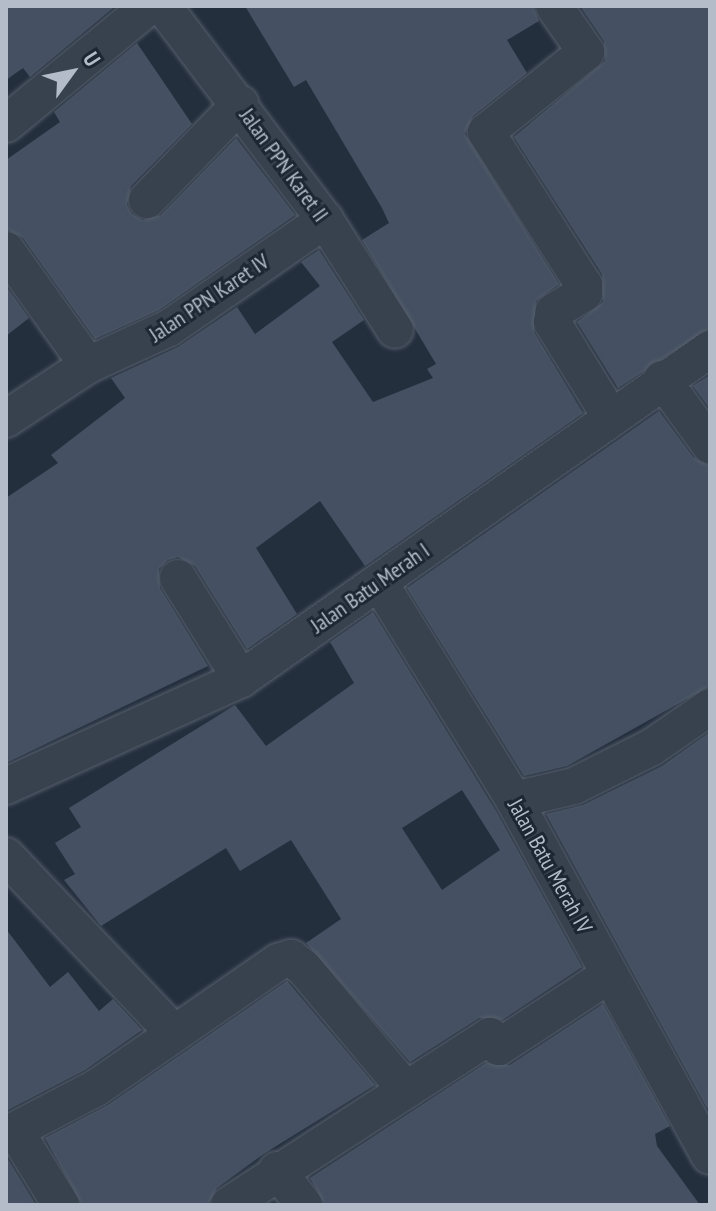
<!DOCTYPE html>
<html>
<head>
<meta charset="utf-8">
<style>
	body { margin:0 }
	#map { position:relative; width:716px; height:1211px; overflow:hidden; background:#242f3e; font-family:"PT Sans Narrow",sans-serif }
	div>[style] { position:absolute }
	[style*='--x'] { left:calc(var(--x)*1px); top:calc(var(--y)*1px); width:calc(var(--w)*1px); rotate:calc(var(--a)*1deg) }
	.building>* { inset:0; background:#455162 }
	.roads { filter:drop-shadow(0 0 2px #565f6c) drop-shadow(0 0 2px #565f6c) }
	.street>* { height:36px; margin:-18px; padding:0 18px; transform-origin:18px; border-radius:18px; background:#38414e }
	span { translate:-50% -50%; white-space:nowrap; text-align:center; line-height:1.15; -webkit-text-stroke:6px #1d2633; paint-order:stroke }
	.street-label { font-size:22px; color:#b4bcc9 }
	.frame { position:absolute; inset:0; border:8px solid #b4bcc9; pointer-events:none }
	.north { position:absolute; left:32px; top:32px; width:80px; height:80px; -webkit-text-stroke:6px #1d2633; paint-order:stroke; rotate:57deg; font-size:22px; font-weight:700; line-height:32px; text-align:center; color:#b4bcc9 }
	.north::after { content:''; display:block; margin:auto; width:28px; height:36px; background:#b4bcc9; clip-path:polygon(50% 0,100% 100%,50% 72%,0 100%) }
</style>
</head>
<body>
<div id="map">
	<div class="building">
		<i style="clip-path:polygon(6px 6px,112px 6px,113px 8px,30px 77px,23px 68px,6px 80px)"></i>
		<i style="clip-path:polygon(245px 6px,533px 6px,539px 21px,507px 40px,527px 73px,473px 116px,465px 134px,559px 284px,536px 301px,534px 332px,583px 413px,365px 566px,320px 501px,256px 548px,297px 614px,247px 649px,195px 566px,178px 557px,168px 560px,159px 569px,160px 588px,208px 666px,6px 763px,6px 498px,58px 463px,51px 455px,125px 398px,111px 378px,178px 347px,237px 307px,255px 334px,320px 286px,301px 262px,319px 250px,364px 320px,332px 342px,373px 402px,433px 378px,427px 369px,436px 364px,362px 240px,389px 223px,382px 208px,306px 80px,294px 87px)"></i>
		<i style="clip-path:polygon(580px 6px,710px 6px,710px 328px,618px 388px,577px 322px,603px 302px,602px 274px,514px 137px,605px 61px,604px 41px)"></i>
		<i style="clip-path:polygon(137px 43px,192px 124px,131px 186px,127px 205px,132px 214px,143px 220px,161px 215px,236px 138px,295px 215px,159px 310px,95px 339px,23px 238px,6px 229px,6px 160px,60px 122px,54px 112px)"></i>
		<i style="clip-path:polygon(6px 286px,29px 318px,6px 336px)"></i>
		<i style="clip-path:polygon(710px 375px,710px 409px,693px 386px)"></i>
		<i style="clip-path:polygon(659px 411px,693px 457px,710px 466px,710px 686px,567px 766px,524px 776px,407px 588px)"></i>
		<i style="clip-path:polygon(evenodd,373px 612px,496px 811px,582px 967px,502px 1020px,479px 1018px,410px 1062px,306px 943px,341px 919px,291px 840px,240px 871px,226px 848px,101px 926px,64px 880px,75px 874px,55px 843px,81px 827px,69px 808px,235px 705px,266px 746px,354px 683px,330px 642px,373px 612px,462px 790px,500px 850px,442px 890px,402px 828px,462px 790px)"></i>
		<i style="clip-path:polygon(710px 732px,710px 1106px,707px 1108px,546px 814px,583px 805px,662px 766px)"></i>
		<i style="clip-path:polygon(6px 929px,50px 987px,68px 972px,99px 1011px,113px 999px,142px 1030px,85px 1070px,6px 1111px)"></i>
		<i style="clip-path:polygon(287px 981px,375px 1085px,265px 1153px,217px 1188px,208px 1205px,82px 1205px,45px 1138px,108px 1105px)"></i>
		<i style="clip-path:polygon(603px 1004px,670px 1126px,655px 1134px,657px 1146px,700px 1205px,325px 1205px,310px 1178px,486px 1063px,510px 1065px)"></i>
		<i style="clip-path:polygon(6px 1156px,36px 1205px,6px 1205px)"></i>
	</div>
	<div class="roads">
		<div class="street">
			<i style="--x:163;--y:6;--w:268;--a:52.9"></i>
			<i style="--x:325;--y:220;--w:130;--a:57.5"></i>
			<i style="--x:554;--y:6;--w:56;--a:55.2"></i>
			<i style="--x:586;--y:52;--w:128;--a:141.3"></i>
			<i style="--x:486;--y:132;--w:182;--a:57.4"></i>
			<i style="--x:584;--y:285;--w:8;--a:90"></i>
			<i style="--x:584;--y:293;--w:36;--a:148"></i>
			<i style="--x:554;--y:312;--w:10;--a:101"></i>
			<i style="--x:552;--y:322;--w:110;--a:58.3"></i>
			<i style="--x:6;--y:124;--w:185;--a:-39.5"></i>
			<i style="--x:147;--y:200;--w:134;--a:-45.9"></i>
			<i style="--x:6;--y:250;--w:141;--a:54.5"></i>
			<i style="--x:662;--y:379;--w:82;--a:54"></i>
			<i style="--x:6;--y:419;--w:98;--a:-33.4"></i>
			<i style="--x:88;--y:365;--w:89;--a:-24.6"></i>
			<i style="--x:169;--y:328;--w:190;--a:-34.7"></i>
			<i style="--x:178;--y:578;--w:119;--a:58"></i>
			<i style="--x:379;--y:582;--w:256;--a:58.2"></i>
			<i style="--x:514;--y:800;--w:406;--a:61.2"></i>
			<i style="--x:6;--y:786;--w:258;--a:-24.5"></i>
			<i style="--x:241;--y:679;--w:573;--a:-35.13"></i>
			<i style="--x:514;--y:800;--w:62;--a:-13.1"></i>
			<i style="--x:574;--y:786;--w:87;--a:-26.6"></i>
			<i style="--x:652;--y:747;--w:70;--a:-34.6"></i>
			<i style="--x:6;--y:856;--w:244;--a:46.5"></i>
			<i style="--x:16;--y:1132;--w:86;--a:58.3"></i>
			<i style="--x:6;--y:1135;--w:102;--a:-27.6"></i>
			<i style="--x:96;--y:1088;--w:221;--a:-34.7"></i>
			<i style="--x:278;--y:962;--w:14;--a:-17"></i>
			<i style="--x:291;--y:958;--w:16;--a:38"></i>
			<i style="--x:304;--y:968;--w:159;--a:50.1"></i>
			<i style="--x:406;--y:1090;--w:100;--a:-32.7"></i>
			<i style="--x:490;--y:1036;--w:14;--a:51"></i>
			<i style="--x:499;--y:1047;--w:131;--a:-33.2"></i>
			<i style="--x:277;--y:1170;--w:44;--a:52.4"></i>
			<i style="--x:229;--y:1205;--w:211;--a:-33"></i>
		</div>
	</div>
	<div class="street-label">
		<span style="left:284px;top:165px;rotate:54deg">Jalan PPN Karet II</span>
		<span style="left:209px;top:298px;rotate:-34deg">Jalan PPN Karet IV</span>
		<span style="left:370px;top:588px;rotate:-35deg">Jalan Batu Merah I</span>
		<span style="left:550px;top:866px;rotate:61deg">Jalan Batu Merah IV</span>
	</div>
	<div class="frame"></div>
	<div class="north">U</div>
</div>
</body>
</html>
